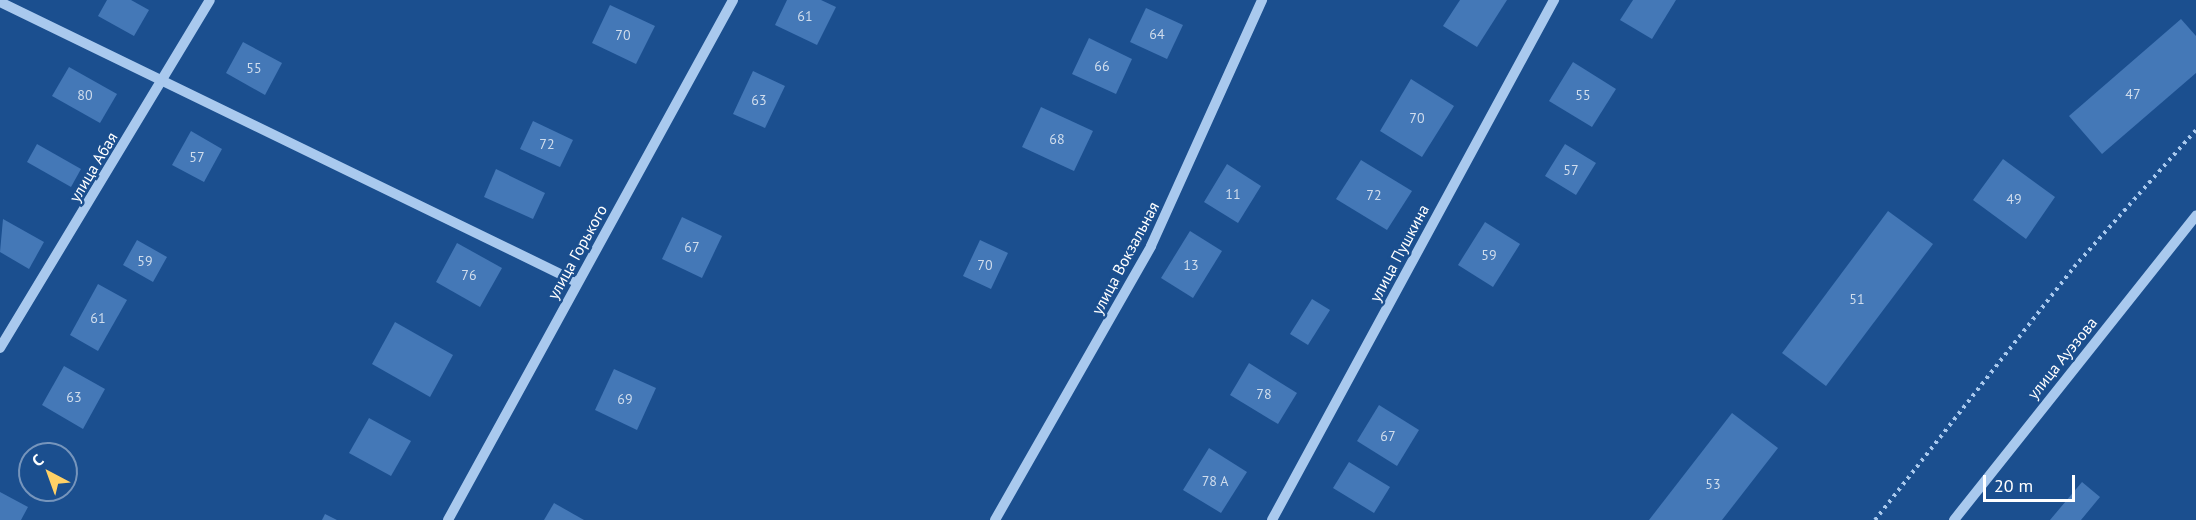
<!DOCTYPE html>
<html>
<head>
<meta charset="utf-8">
<style>
	body { margin:0 }
	#map { position:relative; width:2196px; height:520px; overflow:hidden; background:#1b4f8f; font-family:"PT Sans",sans-serif }
	div>[style] { position:absolute }
	[style*='--x'] { left:calc(var(--x)*1px); top:calc(var(--y)*1px); width:calc(var(--w)*1px); rotate:calc(var(--a)*1deg) }
	.building>* { inset:0; background:#4478b7 }
	.path>* { height:4px; margin-top:-2px; transform-origin:0; background:repeating-linear-gradient(90deg,#a9c9ee 0 3px,transparent 0 7.5px) }
	.minor>* { height:10px; margin:-5px; padding:0 5px; transform-origin:5px; border-radius:5px; background:#a9c9ee }
	span { translate:-50% -50%; white-space:nowrap; text-align:center; line-height:1.15; -webkit-text-stroke:5px #1b4f8f; paint-order:stroke }
	.number-label { font-size:14px; color:#d0dded }
	.number-label span { -webkit-text-stroke-width:0 }
	.street-label { font-size:16px; color:#fff }
	.north { position:absolute; left:18px; top:442px; width:60px; height:60px; box-sizing:border-box; background:#1b4f8f; border:2px solid #7695bc; border-radius:50%; rotate:319deg; font-size:16px; font-weight:700; line-height:24px; text-align:center; color:#fff }
	.north::after { content:''; display:block; margin:auto; width:21px; height:27px; background:#ffd166; clip-path:polygon(50% 0,100% 100%,50% 72%,0 100%) }
	.scale { position:absolute; left:1983px; top:475px; width:92px; height:27px; box-sizing:border-box; border:3px solid #fff; border-top:0; padding-left:8px; font-size:18px; line-height:21px; white-space:nowrap; color:#fff; -webkit-text-stroke:4px #1b4f8f; paint-order:stroke }
</style>
</head>
<body>
<div id="map">
	<div class="building">
		<i style="clip-path:polygon(107px 0,131px 0,149px 10px,134px 36px,98px 16px)"></i>
		<i style="clip-path:polygon(787px 0,821px 0,836px 7px,817px 45px,775px 25px)"></i>
		<i style="clip-path:polygon(1460px 0,1507px 0,1477px 47px,1443px 26px)"></i>
		<i style="clip-path:polygon(1633px 0,1676px 0,1652px 39px,1620px 20px)"></i>
		<i style="clip-path:polygon(610px 5px,655px 26px,636px 64px,592px 43px)"></i>
		<i style="clip-path:polygon(1146px 8px,1183px 25px,1167px 59px,1130px 42px)"></i>
		<i style="clip-path:polygon(2181px 19px,2196px 36px,2196px 73px,2102px 154px,2069px 116px)"></i>
		<i style="clip-path:polygon(1089px 38px,1132px 59px,1116px 94px,1072px 74px)"></i>
		<i style="clip-path:polygon(243px 42px,282px 63px,265px 95px,226px 73px)"></i>
		<i style="clip-path:polygon(1573px 62px,1616px 89px,1592px 127px,1549px 101px)"></i>
		<i style="clip-path:polygon(69px 67px,117px 94px,100px 123px,52px 96px)"></i>
		<i style="clip-path:polygon(753px 71px,785px 86px,765px 128px,733px 114px)"></i>
		<i style="clip-path:polygon(1411px 79px,1454px 106px,1422px 157px,1380px 131px)"></i>
		<i style="clip-path:polygon(1041px 107px,1093px 131px,1074px 171px,1022px 147px)"></i>
		<i style="clip-path:polygon(533px 121px,573px 140px,560px 167px,520px 149px)"></i>
		<i style="clip-path:polygon(191px 131px,222px 149px,204px 182px,172px 165px)"></i>
		<i style="clip-path:polygon(37px 144px,81px 169px,71px 187px,27px 162px)"></i>
		<i style="clip-path:polygon(1565px 144px,1596px 163px,1576px 195px,1545px 176px)"></i>
		<i style="clip-path:polygon(2003px 159px,2055px 197px,2026px 239px,1973px 200px)"></i>
		<i style="clip-path:polygon(1361px 160px,1412px 191px,1387px 230px,1336px 199px)"></i>
		<i style="clip-path:polygon(1227px 164px,1261px 186px,1238px 223px,1204px 202px)"></i>
		<i style="clip-path:polygon(496px 169px,545px 193px,533px 219px,484px 197px)"></i>
		<i style="clip-path:polygon(1888px 211px,1933px 244px,1826px 386px,1782px 353px)"></i>
		<i style="clip-path:polygon(682px 217px,722px 236px,702px 278px,662px 259px)"></i>
		<i style="clip-path:polygon(3px 219px,44px 242px,29px 269px,0 252px)"></i>
		<i style="clip-path:polygon(1485px 222px,1520px 244px,1493px 287px,1458px 265px)"></i>
		<i style="clip-path:polygon(1190px 231px,1222px 251px,1193px 298px,1161px 278px)"></i>
		<i style="clip-path:polygon(137px 240px,167px 257px,153px 282px,123px 265px)"></i>
		<i style="clip-path:polygon(980px 240px,1008px 253px,991px 289px,963px 276px)"></i>
		<i style="clip-path:polygon(457px 243px,502px 268px,480px 307px,436px 282px)"></i>
		<i style="clip-path:polygon(98px 284px,127px 300px,98px 351px,70px 335px)"></i>
		<i style="clip-path:polygon(1312px 299px,1330px 310px,1308px 345px,1290px 334px)"></i>
		<i style="clip-path:polygon(395px 322px,453px 355px,430px 397px,372px 364px)"></i>
		<i style="clip-path:polygon(1249px 363px,1297px 393px,1278px 424px,1230px 395px)"></i>
		<i style="clip-path:polygon(64px 366px,105px 389px,83px 429px,42px 405px)"></i>
		<i style="clip-path:polygon(614px 369px,656px 388px,637px 430px,595px 410px)"></i>
		<i style="clip-path:polygon(1379px 405px,1419px 430px,1397px 466px,1357px 441px)"></i>
		<i style="clip-path:polygon(1732px 413px,1778px 448px,1722px 520px,1649px 520px)"></i>
		<i style="clip-path:polygon(369px 418px,411px 441px,391px 476px,349px 453px)"></i>
		<i style="clip-path:polygon(1209px 448px,1247px 472px,1221px 513px,1183px 490px)"></i>
		<i style="clip-path:polygon(1349px 462px,1390px 487px,1374px 513px,1333px 488px)"></i>
		<i style="clip-path:polygon(2082px 482px,2100px 497px,2081px 520px,2050px 520px)"></i>
		<i style="clip-path:polygon(0 492px,28px 507px,21px 520px,0 520px)"></i>
		<i style="clip-path:polygon(554px 503px,584px 520px,544px 520px)"></i>
		<i style="clip-path:polygon(325px 514px,337px 520px,322px 520px)"></i>
	</div>
	<div class="path">
		<i style="--x:1875;--y:520;--w:322;--a:-51.8"></i>
		<i style="--x:2074;--y:267;--w:183;--a:-48.3"></i>
	</div>
	<div class="minor">
		<i style="--x:0;--y:2;--w:641;--a:25.89"></i>
		<i style="--x:0;--y:348;--w:406;--a:-58.9"></i>
		<i style="--x:448;--y:520;--w:593;--a:-61.27"></i>
		<i style="--x:995;--y:520;--w:315;--a:-60.3"></i>
		<i style="--x:1151;--y:246;--w:270;--a:-65.7"></i>
		<i style="--x:1272;--y:520;--w:592;--a:-61.53"></i>
		<i style="--x:1954;--y:520;--w:389;--a:-51.5"></i>
	</div>
	<div class="number-label">
		<span style="left:805px;top:16px">61</span>
		<span style="left:1157px;top:34px">64</span>
		<span style="left:623px;top:35px">70</span>
		<span style="left:1102px;top:66px">66</span>
		<span style="left:254px;top:68px">55</span>
		<span style="left:2133px;top:94px">47</span>
		<span style="left:85px;top:95px">80</span>
		<span style="left:1583px;top:95px">55</span>
		<span style="left:759px;top:100px">63</span>
		<span style="left:1417px;top:118px">70</span>
		<span style="left:1057px;top:139px">68</span>
		<span style="left:547px;top:144px">72</span>
		<span style="left:197px;top:157px">57</span>
		<span style="left:1571px;top:170px">57</span>
		<span style="left:1233px;top:194px">11</span>
		<span style="left:1374px;top:195px">72</span>
		<span style="left:2014px;top:199px">49</span>
		<span style="left:692px;top:247px">67</span>
		<span style="left:1489px;top:255px">59</span>
		<span style="left:145px;top:261px">59</span>
		<span style="left:985px;top:265px">70</span>
		<span style="left:1191px;top:265px">13</span>
		<span style="left:469px;top:275px">76</span>
		<span style="left:1857px;top:299px">51</span>
		<span style="left:98px;top:318px">61</span>
		<span style="left:1264px;top:394px">78</span>
		<span style="left:74px;top:397px">63</span>
		<span style="left:625px;top:399px">69</span>
		<span style="left:1388px;top:436px">67</span>
		<span style="left:1215px;top:481px">78 А</span>
		<span style="left:1713px;top:484px">53</span>
	</div>
	<div class="street-label">
		<span style="left:93px;top:167px;rotate:-59deg">улица Абая</span>
		<span style="left:577px;top:252px;rotate:-61deg">улица Горького</span>
		<span style="left:1399px;top:253px;rotate:-62deg">улица Пушкина</span>
		<span style="left:1125px;top:258px;rotate:-62deg">улица Вокзальная</span>
		<span style="left:2062px;top:358px;rotate:-51deg">улица Ауэзова</span>
	</div>
	<div class="north">С</div>
	<div class="scale">20 m</div>
</div>
</body>
</html>
